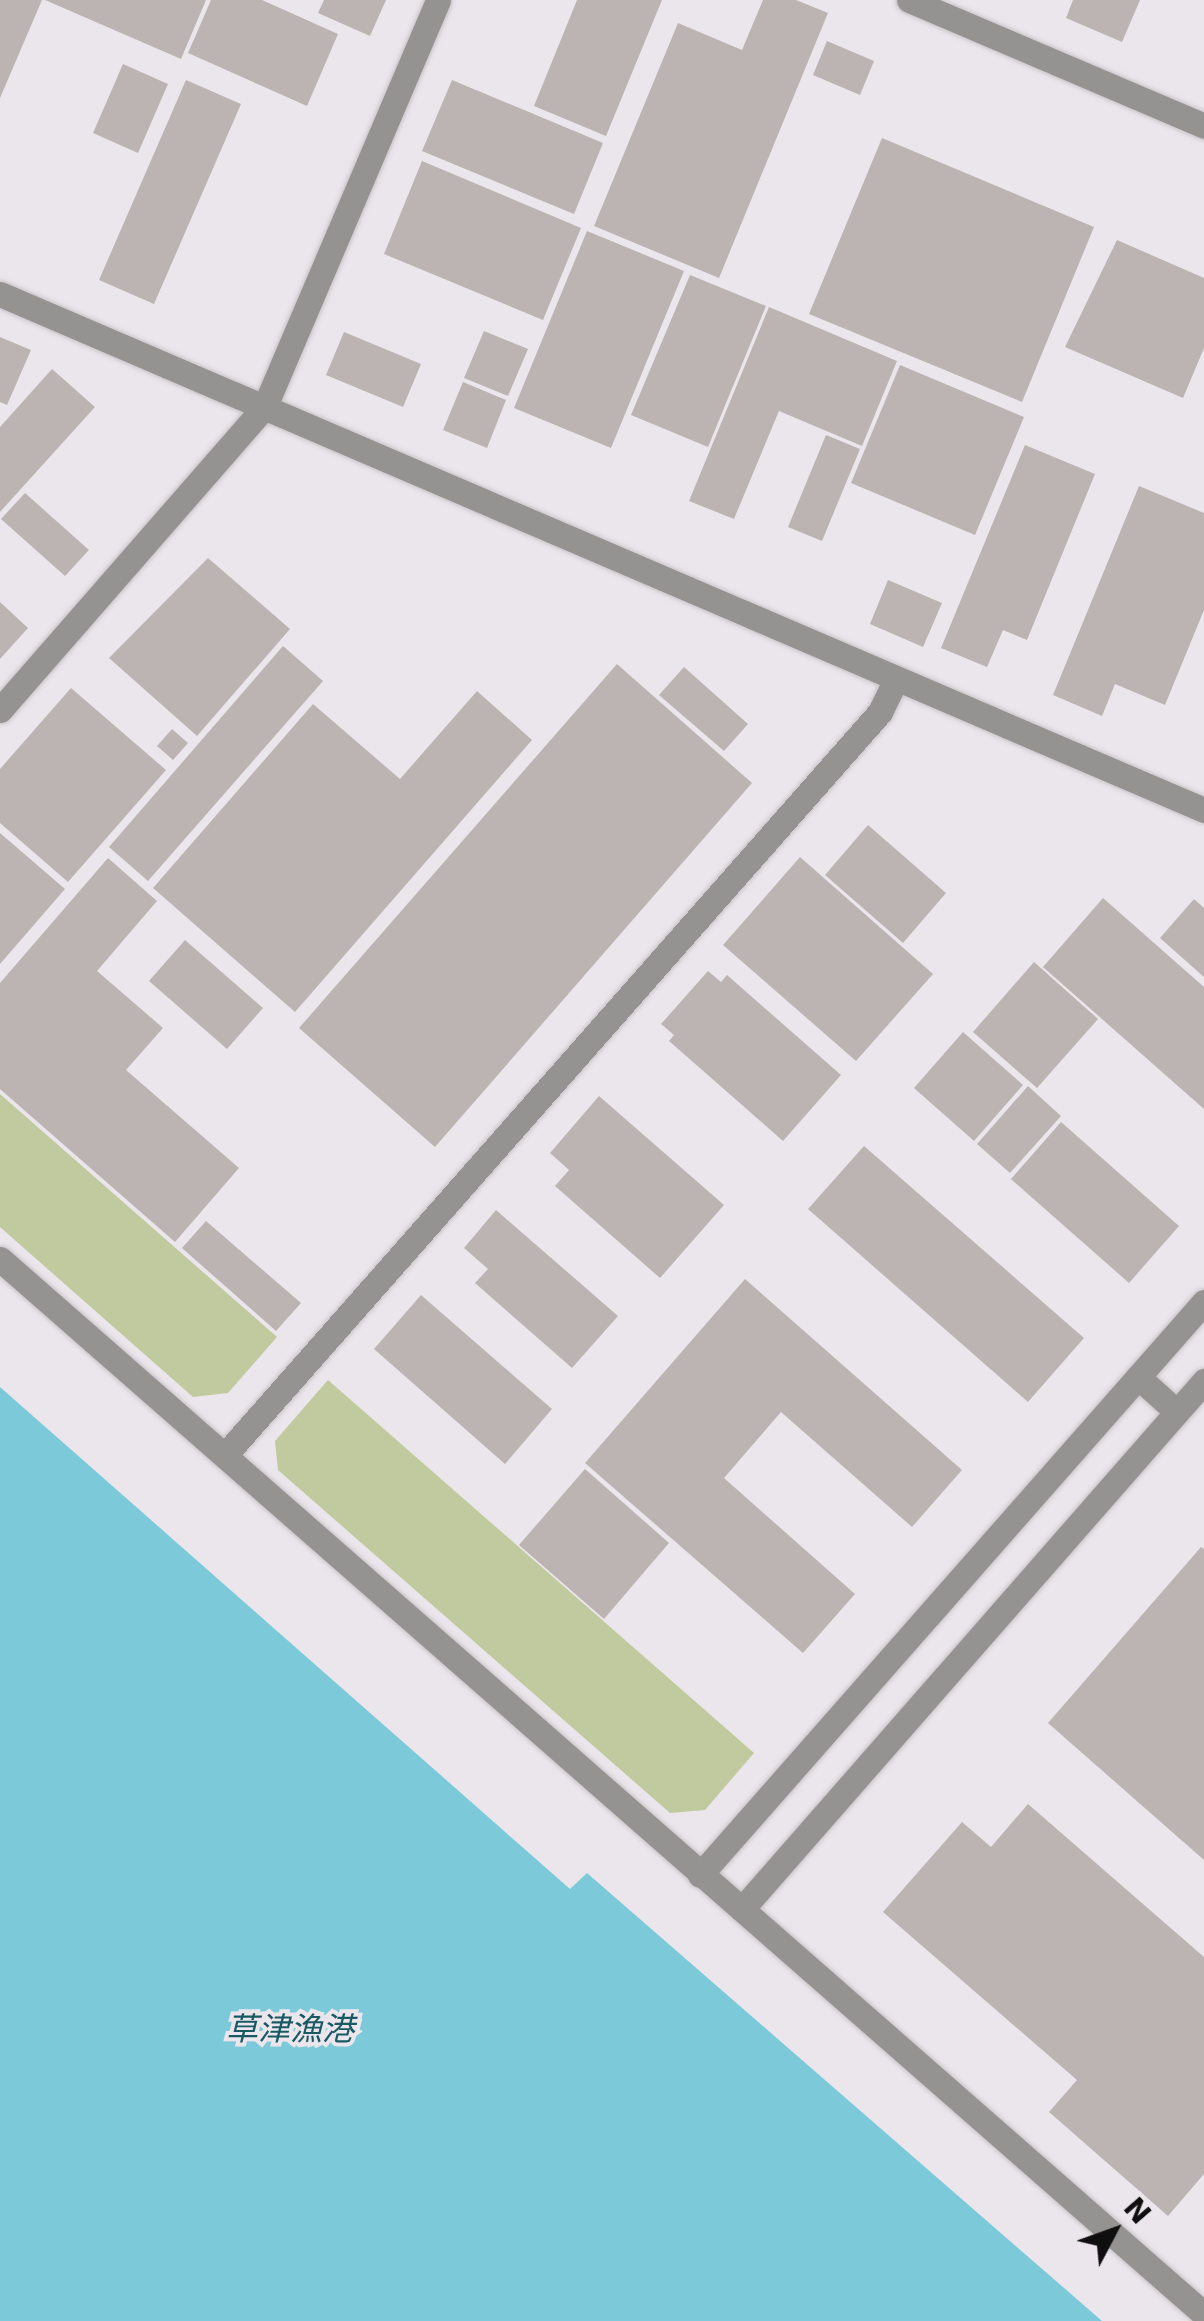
<!DOCTYPE html>
<html>
<head>
<meta charset="utf-8">
<style>
	body { margin:0 }
	#map { position:relative; width:1204px; height:2321px; overflow:hidden; background:#ebe6eb; font-family:"DejaVu Sans","Noto Sans JP",sans-serif }
	div>[style] { position:absolute }
	[style*='--x'] { left:calc(var(--x)*1px); top:calc(var(--y)*1px); width:calc(var(--w)*1px); rotate:calc(var(--a)*1deg) }
	.green>* { inset:0; background:#c1c99f }
	.water>* { inset:0; background:#7cc9d9 }
	.building>* { inset:0; background:#bcb4b2 }
	.roads { filter:drop-shadow(0 0 2px #c8c4c8) drop-shadow(0 0 2px #c8c4c8) }
	.minor>* { height:25px; margin:-12.5px; padding:0 12.5px; transform-origin:12.5px; border-radius:12.5px; background:#959391 }
	span { translate:-50% -50%; white-space:nowrap; text-align:center; line-height:1.15; -webkit-text-stroke:8px #ebe6eb; paint-order:stroke }
	.water-label { font-size:32px; color:#185964; font-style:italic }
	.north { position:absolute; left:1064px; top:2181px; width:100px; height:100px; -webkit-text-stroke:8px #ebe6eb; paint-order:stroke; rotate:49deg; font-size:28px; font-weight:700; line-height:40px; text-align:center; color:#100f10 }
	.north::after { content:''; display:block; margin:auto; width:35px; height:45px; background:#100f10; clip-path:polygon(50% 0,100% 100%,50% 72%,0 100%) }
</style>
</head>
<body>
<div id="map">
	<div class="green">
		<i style="clip-path:polygon(0 1094px,277px 1337px,228px 1393px,193px 1397px,0 1227px)"></i>
		<i style="clip-path:polygon(328px 1380px,754px 1753px,705px 1810px,670px 1813px,278px 1470px,275px 1441px)"></i>
	</div>
	<div class="water">
		<i style="clip-path:polygon(0 1387px,570px 1889px,587px 1873px,1102px 2321px,0 2321px)"></i>
	</div>
	<div class="building">
		<i style="clip-path:polygon(0 0,42px 0,0 98px)"></i>
		<i style="clip-path:polygon(45px 0,206px 0,181px 59px)"></i>
		<i style="clip-path:polygon(211px 0,262px 0,338px 34px,307px 106px,188px 53px)"></i>
		<i style="clip-path:polygon(324px 0,386px 0,370px 36px,318px 13px)"></i>
		<i style="clip-path:polygon(577px 0,662px 0,606px 136px,534px 106px)"></i>
		<i style="clip-path:polygon(763px 0,796px 0,828px 13px,719px 278px,594px 226px,678px 23px,742px 50px)"></i>
		<i style="clip-path:polygon(1073px 0,1140px 0,1122px 42px,1066px 18px)"></i>
		<i style="clip-path:polygon(827px 41px,874px 61px,860px 95px,813px 75px)"></i>
		<i style="clip-path:polygon(123px 64px,168px 84px,138px 153px,93px 133px)"></i>
		<i style="clip-path:polygon(186px 80px,241px 104px,154px 304px,99px 280px)"></i>
		<i style="clip-path:polygon(452px 80px,603px 143px,574px 214px,422px 151px)"></i>
		<i style="clip-path:polygon(882px 138px,1094px 227px,1022px 402px,809px 314px)"></i>
		<i style="clip-path:polygon(422px 161px,581px 228px,543px 320px,384px 254px)"></i>
		<i style="clip-path:polygon(587px 231px,684px 271px,611px 448px,514px 408px)"></i>
		<i style="clip-path:polygon(1117px 240px,1204px 278px,1204px 348px,1183px 398px,1065px 347px)"></i>
		<i style="clip-path:polygon(690px 275px,766px 306px,708px 447px,631px 415px)"></i>
		<i style="clip-path:polygon(769px 307px,897px 361px,862px 446px,779px 411px,734px 519px,689px 501px)"></i>
		<i style="clip-path:polygon(484px 331px,528px 349px,508px 396px,464px 378px)"></i>
		<i style="clip-path:polygon(344px 332px,421px 364px,403px 407px,326px 375px)"></i>
		<i style="clip-path:polygon(0 337px,31px 350px,7px 405px,0 402px)"></i>
		<i style="clip-path:polygon(900px 365px,1024px 417px,975px 535px,851px 483px)"></i>
		<i style="clip-path:polygon(52px 369px,95px 407px,0 512px,0 427px)"></i>
		<i style="clip-path:polygon(463px 382px,506px 400px,487px 448px,443px 430px)"></i>
		<i style="clip-path:polygon(826px 435px,860px 449px,822px 541px,788px 527px)"></i>
		<i style="clip-path:polygon(1025px 445px,1095px 474px,1027px 640px,1003px 630px,987px 667px,941px 648px)"></i>
		<i style="clip-path:polygon(1139px 486px,1204px 513px,1204px 610px,1165px 705px,1115px 684px,1102px 716px,1053px 695px)"></i>
		<i style="clip-path:polygon(25px 493px,89px 550px,65px 576px,1px 519px)"></i>
		<i style="clip-path:polygon(208px 558px,290px 629px,197px 736px,109px 658px)"></i>
		<i style="clip-path:polygon(888px 580px,942px 603px,923px 647px,870px 624px)"></i>
		<i style="clip-path:polygon(0 602px,28px 628px,0 659px)"></i>
		<i style="clip-path:polygon(283px 646px,323px 681px,148px 881px,109px 847px)"></i>
		<i style="clip-path:polygon(617px 664px,752px 783px,435px 1147px,299px 1028px)"></i>
		<i style="clip-path:polygon(684px 667px,748px 724px,724px 751px,659px 695px)"></i>
		<i style="clip-path:polygon(71px 688px,166px 770px,68px 882px,0 823px,0 769px)"></i>
		<i style="clip-path:polygon(477px 691px,532px 740px,295px 1012px,153px 888px,313px 704px,400px 779px)"></i>
		<i style="clip-path:polygon(172px 729px,188px 743px,173px 760px,157px 746px)"></i>
		<i style="clip-path:polygon(868px 825px,946px 893px,903px 943px,825px 875px)"></i>
		<i style="clip-path:polygon(0 833px,65px 889px,0 964px)"></i>
		<i style="clip-path:polygon(800px 857px,933px 974px,856px 1061px,723px 945px)"></i>
		<i style="clip-path:polygon(108px 858px,157px 901px,97px 971px,163px 1028px,126px 1070px,239px 1168px,175px 1242px,0 1089px,0 983px)"></i>
		<i style="clip-path:polygon(1103px 898px,1204px 987px,1204px 1109px,1043px 967px)"></i>
		<i style="clip-path:polygon(1194px 899px,1204px 908px,1204px 977px,1160px 938px)"></i>
		<i style="clip-path:polygon(185px 940px,263px 1008px,227px 1049px,149px 981px)"></i>
		<i style="clip-path:polygon(1034px 962px,1098px 1019px,1037px 1088px,973px 1032px)"></i>
		<i style="clip-path:polygon(708px 971px,721px 982px,727px 975px,841px 1075px,783px 1141px,669px 1041px,674px 1035px,661px 1024px)"></i>
		<i style="clip-path:polygon(963px 1032px,1023px 1085px,974px 1141px,914px 1088px)"></i>
		<i style="clip-path:polygon(1028px 1086px,1061px 1116px,1010px 1173px,977px 1144px)"></i>
		<i style="clip-path:polygon(599px 1096px,724px 1205px,660px 1278px,555px 1186px,569px 1170px,550px 1153px)"></i>
		<i style="clip-path:polygon(1061px 1122px,1179px 1226px,1129px 1283px,1011px 1179px)"></i>
		<i style="clip-path:polygon(864px 1146px,1084px 1338px,1028px 1402px,808px 1209px)"></i>
		<i style="clip-path:polygon(496px 1210px,618px 1316px,572px 1368px,475px 1283px,488px 1269px,464px 1248px)"></i>
		<i style="clip-path:polygon(206px 1221px,301px 1303px,276px 1331px,182px 1248px)"></i>
		<i style="clip-path:polygon(745px 1279px,962px 1470px,912px 1527px,781px 1412px,724px 1478px,855px 1594px,803px 1653px,585px 1463px)"></i>
		<i style="clip-path:polygon(421px 1295px,552px 1409px,505px 1464px,374px 1349px)"></i>
		<i style="clip-path:polygon(585px 1469px,669px 1543px,604px 1619px,519px 1545px)"></i>
		<i style="clip-path:polygon(1201px 1547px,1204px 1549px,1204px 1860px,1048px 1723px)"></i>
		<i style="clip-path:polygon(1028px 1804px,1204px 1957px,1204px 2174px,1168px 2216px,1049px 2112px,1077px 2080px,883px 1912px,962px 1822px,991px 1847px)"></i>
	</div>
	<div class="roads">
		<div class="minor">
			<i style="--x:909;--y:0;--w:321;--a:23.1"></i>
			<i style="--x:0;--y:294;--w:1310;--a:23.2"></i>
			<i style="--x:0;--y:710;--w:403;--a:-48.9"></i>
			<i style="--x:265;--y:406;--w:441;--a:-66.9"></i>
			<i style="--x:0;--y:1259;--w:1601;--a:41.23"></i>
			<i style="--x:1138;--y:1377;--w:52;--a:41.9"></i>
			<i style="--x:225;--y:1455;--w:990;--a:-48.6"></i>
			<i style="--x:880;--y:712;--w:37;--a:-64"></i>
			<i style="--x:700;--y:1875;--w:763;--a:-48.67"></i>
			<i style="--x:742;--y:1909;--w:702;--a:-48.81"></i>
		</div>
	</div>
	<div class="water-label">
		<span style="left:290px;top:2029px">草津漁港</span>
	</div>
	<div class="north">N</div>
</div>
</body>
</html>
